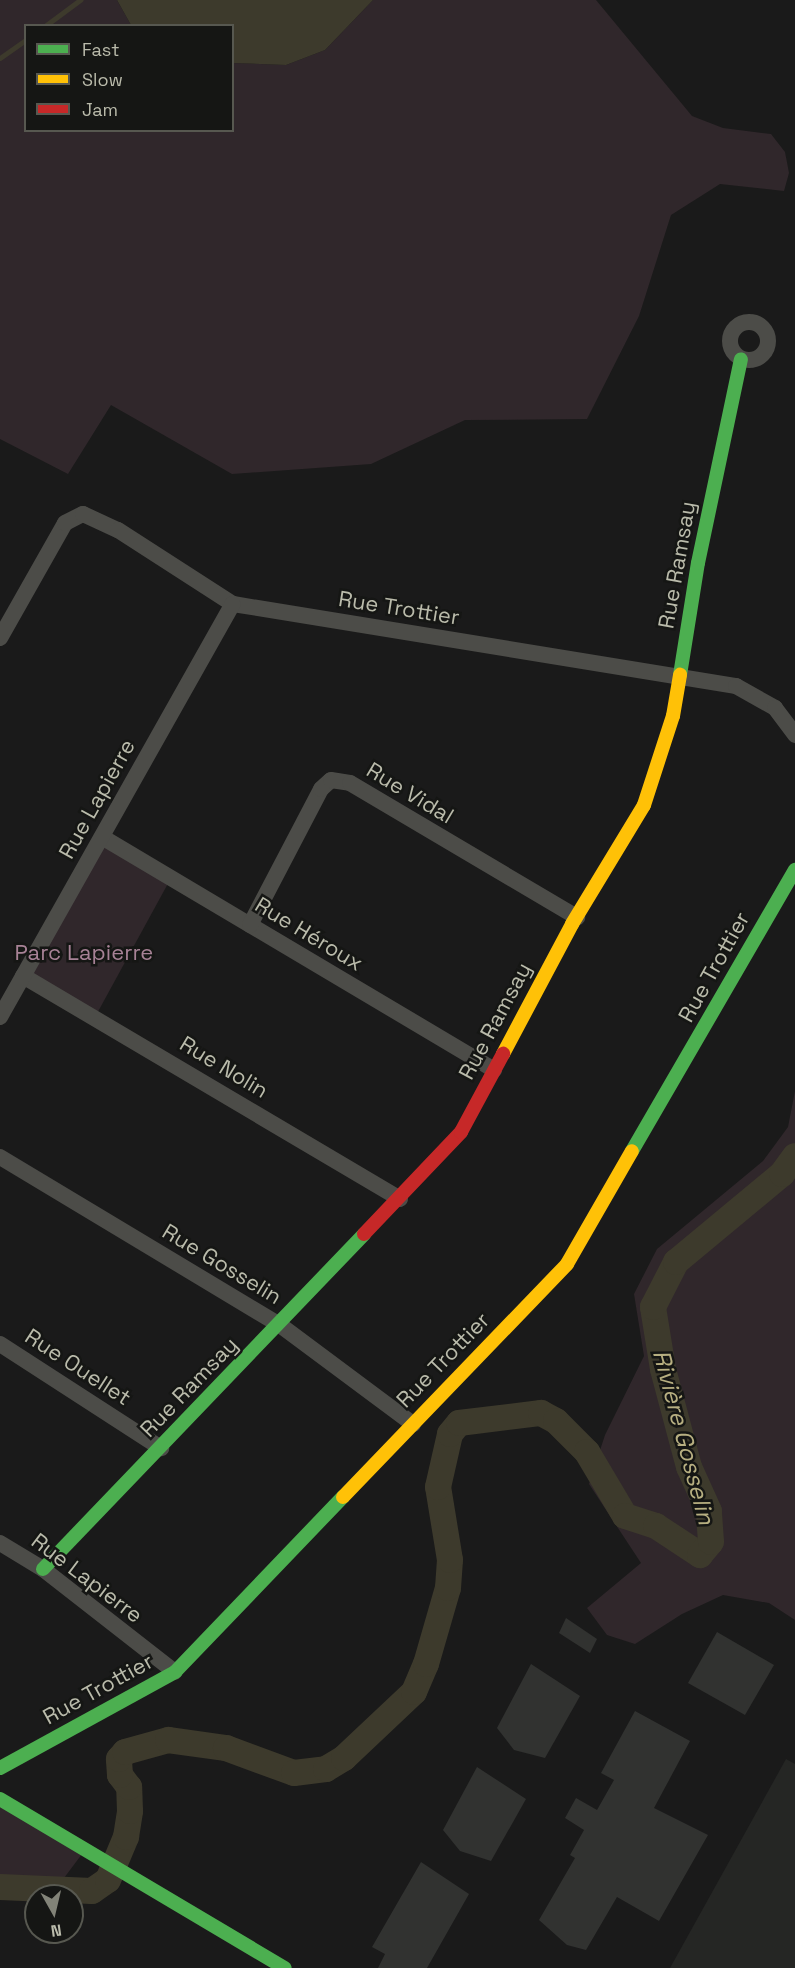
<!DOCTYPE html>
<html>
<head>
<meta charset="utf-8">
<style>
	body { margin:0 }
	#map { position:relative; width:795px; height:1968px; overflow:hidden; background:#1a1a1a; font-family:"Space Grotesk",sans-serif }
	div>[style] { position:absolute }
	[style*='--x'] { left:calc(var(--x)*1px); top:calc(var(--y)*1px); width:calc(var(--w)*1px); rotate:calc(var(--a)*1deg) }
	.built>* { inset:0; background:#252624 }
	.green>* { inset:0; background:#30272b }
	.water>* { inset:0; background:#3d3a2c }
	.stream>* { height:4.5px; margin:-2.25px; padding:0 2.25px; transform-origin:2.25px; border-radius:2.25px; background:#3d3a2c }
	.river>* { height:26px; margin:-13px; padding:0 13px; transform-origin:13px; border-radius:13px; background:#3d3a2c }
	.building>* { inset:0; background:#313230 }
	.street>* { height:16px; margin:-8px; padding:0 8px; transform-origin:8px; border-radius:8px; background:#4c4c48 }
	.street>.ring { margin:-8px; padding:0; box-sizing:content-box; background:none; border:16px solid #4c4c48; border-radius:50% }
	.fast>* { height:14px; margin:-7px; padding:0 7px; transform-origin:7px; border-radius:7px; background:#4caf50 }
	.slow>* { height:14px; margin:-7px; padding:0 7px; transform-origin:7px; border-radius:7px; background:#ffc107 }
	.jam>* { height:14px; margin:-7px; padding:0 7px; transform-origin:7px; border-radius:7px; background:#c62828 }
	span { translate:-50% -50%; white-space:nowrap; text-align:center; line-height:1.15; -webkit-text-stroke:5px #151614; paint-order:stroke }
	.street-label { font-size:22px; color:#babbab }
	.park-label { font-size:22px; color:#a78296 }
	.water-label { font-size:24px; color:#b7af81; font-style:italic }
	.legend { position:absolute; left:24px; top:24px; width:210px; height:108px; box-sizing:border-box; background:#151614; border:2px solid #575850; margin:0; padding:8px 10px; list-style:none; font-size:18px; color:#babbab }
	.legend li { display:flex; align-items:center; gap:12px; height:30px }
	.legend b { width:30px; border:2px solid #575850 }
	.north { position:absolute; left:24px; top:1884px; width:60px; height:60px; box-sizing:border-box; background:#151614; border:2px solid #575850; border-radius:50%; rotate:172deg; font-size:16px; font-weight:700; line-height:24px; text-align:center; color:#babbab }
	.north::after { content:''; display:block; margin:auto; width:21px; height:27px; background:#828378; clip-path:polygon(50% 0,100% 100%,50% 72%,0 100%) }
</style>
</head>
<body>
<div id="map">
	<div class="built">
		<i style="clip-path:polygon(786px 1759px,795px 1764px,795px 1968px,670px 1968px)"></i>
	</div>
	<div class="green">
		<i style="clip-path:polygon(0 0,117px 0,131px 25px,26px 26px,26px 130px,232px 130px,233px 63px,286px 65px,325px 50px,373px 0,596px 0,692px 116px,723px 128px,771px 134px,785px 152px,789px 173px,784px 191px,720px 184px,671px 215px,639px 316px,587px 419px,465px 420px,371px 464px,232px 474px,111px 405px,68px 474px,0 439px)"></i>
		<i style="clip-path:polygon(102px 837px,171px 878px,94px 1019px,23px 976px)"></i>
		<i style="clip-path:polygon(795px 1091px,795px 1620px,769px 1603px,723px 1595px,682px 1614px,635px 1644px,607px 1635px,587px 1608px,641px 1563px,589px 1484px,605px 1435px,644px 1356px,634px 1294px,657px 1249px,763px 1161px,788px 1127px)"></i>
		<i style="clip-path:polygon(0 1805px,82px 1854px,64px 1878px,0 1881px)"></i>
	</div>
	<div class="water">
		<i style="clip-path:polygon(117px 0,373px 0,325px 50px,286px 65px,233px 63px,232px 26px,131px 25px)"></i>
	</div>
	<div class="stream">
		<i style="--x:45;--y:26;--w:44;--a:-36.6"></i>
		<i style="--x:0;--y:58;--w:32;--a:-35"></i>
	</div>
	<div class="river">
		<i style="--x:0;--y:1887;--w:92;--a:2.5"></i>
		<i style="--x:92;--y:1891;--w:19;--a:-35"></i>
		<i style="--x:108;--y:1880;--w:47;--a:-67.3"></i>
		<i style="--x:126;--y:1837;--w:26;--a:-81"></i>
		<i style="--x:130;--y:1811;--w:24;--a:-92"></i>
		<i style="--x:129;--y:1787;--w:15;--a:-127"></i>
		<i style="--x:120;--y:1775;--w:16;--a:-94"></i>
		<i style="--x:119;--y:1759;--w:9;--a:-49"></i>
		<i style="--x:125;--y:1752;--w:45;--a:-15.6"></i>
		<i style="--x:168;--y:1740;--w:59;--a:7.9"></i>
		<i style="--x:226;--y:1748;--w:72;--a:20.2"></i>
		<i style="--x:294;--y:1773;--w:32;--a:-7"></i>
		<i style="--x:326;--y:1769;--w:21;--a:-31"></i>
		<i style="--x:344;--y:1758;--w:96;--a:-43.3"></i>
		<i style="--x:414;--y:1692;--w:30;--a:-67"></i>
		<i style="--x:426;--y:1664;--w:79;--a:-73.9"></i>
		<i style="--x:448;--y:1588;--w:28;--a:-86"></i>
		<i style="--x:450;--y:1560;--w:74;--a:-99.3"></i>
		<i style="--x:438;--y:1487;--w:54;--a:-77.2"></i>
		<i style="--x:450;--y:1434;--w:14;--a:-51"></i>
		<i style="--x:459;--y:1423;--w:83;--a:-7"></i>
		<i style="--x:541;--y:1413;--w:17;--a:28"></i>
		<i style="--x:556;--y:1421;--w:44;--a:45"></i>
		<i style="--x:587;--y:1452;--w:74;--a:59.3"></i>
		<i style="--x:625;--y:1516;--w:33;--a:18"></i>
		<i style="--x:656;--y:1526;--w:53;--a:33.4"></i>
		<i style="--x:700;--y:1555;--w:17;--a:-50"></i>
		<i style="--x:711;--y:1542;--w:31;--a:-94"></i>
		<i style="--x:709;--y:1511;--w:48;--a:-114.4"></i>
		<i style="--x:689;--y:1467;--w:101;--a:-104.9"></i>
		<i style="--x:663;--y:1369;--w:63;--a:-99.2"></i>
		<i style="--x:653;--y:1307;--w:51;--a:-62.9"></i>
		<i style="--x:676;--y:1262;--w:138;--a:-39.7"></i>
		<i style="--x:782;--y:1174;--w:22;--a:-54"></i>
	</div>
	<div class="building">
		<i style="clip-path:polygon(566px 1618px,597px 1639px,590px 1653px,559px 1633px)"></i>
		<i style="clip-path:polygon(717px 1632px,774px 1665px,745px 1715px,688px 1683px)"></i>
		<i style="clip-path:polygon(531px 1664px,580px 1696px,545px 1758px,514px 1750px,497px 1728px)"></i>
		<i style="clip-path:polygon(635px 1711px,690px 1741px,654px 1808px,708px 1835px,659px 1921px,617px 1897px,586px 1950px,567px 1945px,539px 1920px,575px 1858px,570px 1855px,584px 1830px,565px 1818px,576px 1798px,597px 1810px,614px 1780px,601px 1773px)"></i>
		<i style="clip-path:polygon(477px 1767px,526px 1799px,491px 1861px,460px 1851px,443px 1830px)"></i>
		<i style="clip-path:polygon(421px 1862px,469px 1894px,427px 1968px,378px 1968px,385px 1954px,372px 1947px)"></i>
	</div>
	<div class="street">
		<i class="ring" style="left:730px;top:322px;width:22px;height:22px"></i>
		<i style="--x:0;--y:638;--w:132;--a:-60.5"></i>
		<i style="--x:65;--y:523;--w:20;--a:-27"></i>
		<i style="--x:83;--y:514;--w:38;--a:25"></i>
		<i style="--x:118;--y:530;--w:137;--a:32.8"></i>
		<i style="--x:233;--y:604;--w:510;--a:9.26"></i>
		<i style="--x:736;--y:686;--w:45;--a:29.4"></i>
		<i style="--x:775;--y:708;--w:34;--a:53"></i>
		<i style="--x:102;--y:837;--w:456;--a:30.7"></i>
		<i style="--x:250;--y:925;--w:153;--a:-62.4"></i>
		<i style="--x:321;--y:789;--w:13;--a:-42"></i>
		<i style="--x:331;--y:780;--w:19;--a:9"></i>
		<i style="--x:350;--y:783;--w:264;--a:30.6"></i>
		<i style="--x:23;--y:976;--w:438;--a:30.6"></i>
		<i style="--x:0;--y:1017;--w:474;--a:-60.6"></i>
		<i style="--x:0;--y:1157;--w:327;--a:31"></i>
		<i style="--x:280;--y:1325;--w:166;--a:36.7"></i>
		<i style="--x:0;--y:1344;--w:192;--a:32.9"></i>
		<i style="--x:0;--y:1543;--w:50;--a:31.2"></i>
		<i style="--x:43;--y:1569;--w:167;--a:38"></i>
	</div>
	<div class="fast">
		<i style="--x:680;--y:675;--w:113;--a:-80.9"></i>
		<i style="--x:698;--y:563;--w:208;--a:-78.1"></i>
		<i style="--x:632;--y:1151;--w:325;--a:-59.9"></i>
		<i style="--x:43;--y:1569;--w:464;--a:-46.2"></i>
		<i style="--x:0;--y:1768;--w:200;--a:-28.7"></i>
		<i style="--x:175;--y:1672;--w:243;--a:-46.2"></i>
		<i style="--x:0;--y:1799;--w:331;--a:30.7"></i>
	</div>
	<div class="slow">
		<i style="--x:503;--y:1054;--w:147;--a:-62"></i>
		<i style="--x:572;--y:924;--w:139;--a:-58.8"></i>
		<i style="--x:644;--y:805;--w:94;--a:-72"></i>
		<i style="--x:673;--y:716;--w:42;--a:-80.3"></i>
		<i style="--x:343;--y:1497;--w:323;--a:-46.1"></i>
		<i style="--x:567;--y:1264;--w:130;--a:-60.1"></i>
	</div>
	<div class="jam">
		<i style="--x:364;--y:1234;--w:141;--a:-46.4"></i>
		<i style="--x:461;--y:1132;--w:89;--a:-61.7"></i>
	</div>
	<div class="street-label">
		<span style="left:677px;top:565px;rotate:-80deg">Rue Ramsay</span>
		<span style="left:399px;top:608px;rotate:9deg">Rue Trottier</span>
		<span style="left:410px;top:793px;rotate:31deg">Rue Vidal</span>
		<span style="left:97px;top:799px;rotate:-61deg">Rue Lapierre</span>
		<span style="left:309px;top:934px;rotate:31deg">Rue Héroux</span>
		<span style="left:714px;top:967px;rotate:-61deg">Rue Trottier</span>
		<span style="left:495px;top:1021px;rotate:-62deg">Rue Ramsay</span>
		<span style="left:224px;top:1067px;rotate:31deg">Rue Nolin</span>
		<span style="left:222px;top:1264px;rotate:31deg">Rue Gosselin</span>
		<span style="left:443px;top:1360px;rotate:-46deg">Rue Trottier</span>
		<span style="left:78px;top:1367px;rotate:33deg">Rue Ouellet</span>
		<span style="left:189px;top:1387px;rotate:-46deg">Rue Ramsay</span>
		<span style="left:87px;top:1578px;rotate:37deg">Rue Lapierre</span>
		<span style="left:98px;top:1689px;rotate:-29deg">Rue Trottier</span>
	</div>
	<div class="park-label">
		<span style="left:84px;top:953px">Parc Lapierre</span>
	</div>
	<div class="water-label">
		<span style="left:684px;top:1437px;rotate:75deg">Rivière Gosselin</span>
	</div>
	<ul class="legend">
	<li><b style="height:8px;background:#4caf50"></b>Fast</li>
	<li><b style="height:8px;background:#ffc107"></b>Slow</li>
	<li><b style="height:8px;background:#c62828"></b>Jam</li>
	</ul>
	<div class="north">N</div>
</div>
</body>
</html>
